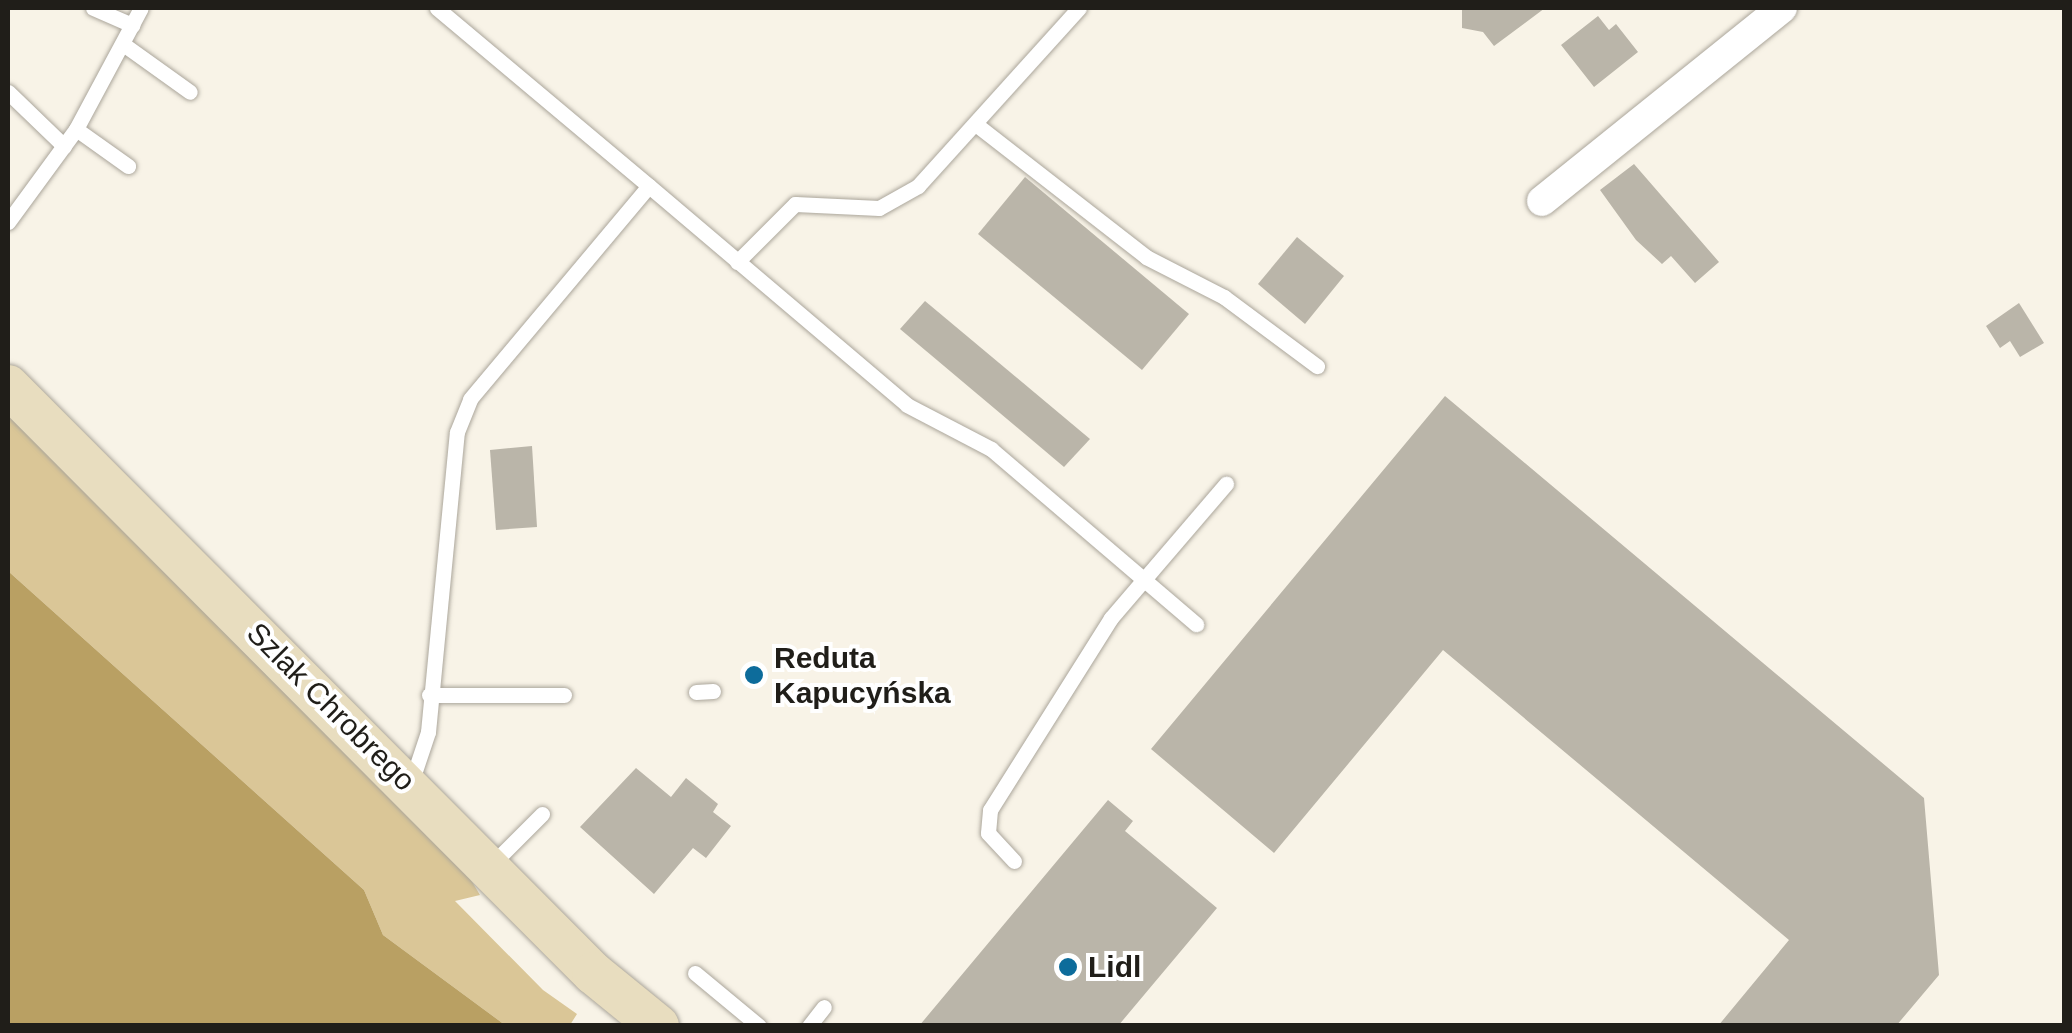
<!DOCTYPE html>
<html>
<head>
<meta charset="utf-8">
<style>
	body { margin:0 }
	#map { position:relative; width:2072px; height:1033px; overflow:hidden; background:#f8f3e7; font-family:Helvetica,sans-serif }
	div>[style] { position:absolute }
	[style*='--x'] { left:calc(var(--x)*1px); top:calc(var(--y)*1px); width:calc(var(--w)*1px); rotate:calc(var(--a)*1deg) }
	.green>* { inset:0; background:#dac697 }
	.water>* { inset:0; background:#b9a063 }
	.building>* { inset:0; background:#bab5a9 }
	.roads { filter:drop-shadow(0 0 2px #aba69b) drop-shadow(0 0 2px #aba69b) }
	.lane>* { height:15px; margin:-7.5px; padding:0 7.5px; transform-origin:7.5px; border-radius:7.5px; background:#fff }
	.street>* { height:30px; margin:-15px; padding:0 15px; transform-origin:15px; border-radius:15px; background:#fff }
	.secondary>* { height:42px; margin:-21px; padding:0 21px; transform-origin:21px; border-radius:21px; background:#e8ddbf }
	.dots>* { width:28px; height:28px; translate:-50% -50%; box-sizing:border-box; border:5px solid #fff; border-radius:50% }
	span { translate:-50% -50%; white-space:nowrap; text-align:center; line-height:1.15; -webkit-text-stroke:8px #fff; paint-order:stroke }
	.poi-label { font-size:30px; color:#201e19; font-weight:700 }
	.left { translate:0 -50%; text-align:left }
	.street-label { font-size:30px; color:#201e19 }
	.frame { position:absolute; inset:0; border:10px solid #201e19; pointer-events:none }
</style>
</head>
<body>
<div id="map">
	<div class="green">
		<i style="clip-path:polygon(8px 412px,465px 870px,480px 895px,455px 901px,543px 990px,577px 1014px,570px 1025px,505px 1025px,383px 935px,364px 890px,8px 571px)"></i>
	</div>
	<div class="water">
		<i style="clip-path:polygon(8px 571px,364px 890px,383px 935px,505px 1025px,8px 1025px)"></i>
	</div>
	<div class="building">
		<i style="clip-path:polygon(1462px 8px,1545px 8px,1494px 46px,1483px 32px,1462px 28px)"></i>
		<i style="clip-path:polygon(1598px 16px,1609px 30px,1616px 24px,1638px 52px,1594px 87px,1561px 45px)"></i>
		<i style="clip-path:polygon(1634px 164px,1719px 262px,1695px 283px,1671px 256px,1662px 264px,1636px 240px,1600px 190px)"></i>
		<i style="clip-path:polygon(1025px 177px,1189px 314px,1142px 370px,978px 234px)"></i>
		<i style="clip-path:polygon(1297px 237px,1344px 276px,1305px 324px,1258px 284px)"></i>
		<i style="clip-path:polygon(925px 301px,1090px 439px,1064px 467px,900px 329px)"></i>
		<i style="clip-path:polygon(2019px 303px,2044px 343px,2020px 357px,2010px 341px,2000px 348px,1986px 326px)"></i>
		<i style="clip-path:polygon(1445px 396px,1924px 798px,1939px 975px,1896px 1026px,1718px 1026px,1789px 940px,1443px 650px,1274px 853px,1151px 749px)"></i>
		<i style="clip-path:polygon(532px 446px,537px 527px,496px 530px,490px 450px)"></i>
		<i style="clip-path:polygon(636px 768px,671px 797px,686px 778px,718px 804px,713px 812px,731px 826px,706px 858px,693px 848px,654px 894px,580px 827px)"></i>
		<i style="clip-path:polygon(1108px 800px,1133px 821px,1125px 831px,1217px 908px,1118px 1026px,919px 1026px)"></i>
	</div>
	<div class="roads">
		<div class="lane">
			<i style="--x:93;--y:8;--w:43;--a:23.6"></i>
			<i style="--x:123;--y:44;--w:82;--a:35.6"></i>
			<i style="--x:8;--y:92;--w:78;--a:44"></i>
			<i style="--x:978;--y:126;--w:213;--a:37.9"></i>
			<i style="--x:1146;--y:257;--w:88;--a:27.1"></i>
			<i style="--x:1224;--y:297;--w:116;--a:36.6"></i>
			<i style="--x:76;--y:129;--w:64;--a:35.4"></i>
			<i style="--x:649;--y:186;--w:338;--a:40.3"></i>
			<i style="--x:907;--y:405;--w:95;--a:27.6"></i>
			<i style="--x:991;--y:449;--w:270;--a:40.5"></i>
			<i style="--x:8;--y:222;--w:115;--a:-53.8"></i>
			<i style="--x:76;--y:129;--w:137;--a:-61.8"></i>
			<i style="--x:737;--y:262;--w:82;--a:-45"></i>
			<i style="--x:795;--y:204;--w:84;--a:2.7"></i>
			<i style="--x:879;--y:208;--w:45;--a:-29.4"></i>
			<i style="--x:918;--y:186;--w:240;--a:-47.9"></i>
			<i style="--x:696;--y:692;--w:17;--a:-3"></i>
			<i style="--x:429;--y:695;--w:135;--a:0"></i>
			<i style="--x:411;--y:783;--w:54;--a:-71.6"></i>
			<i style="--x:428;--y:732;--w:301;--a:-84.5"></i>
			<i style="--x:457;--y:432;--w:35;--a:-68"></i>
			<i style="--x:470;--y:399;--w:278;--a:-50"></i>
			<i style="--x:649;--y:186;--w:277;--a:-140"></i>
			<i style="--x:1014;--y:861;--w:38;--a:-133"></i>
			<i style="--x:988;--y:833;--w:23;--a:-85"></i>
			<i style="--x:990;--y:810;--w:227;--a:-57.8"></i>
			<i style="--x:1111;--y:618;--w:177;--a:-49.4"></i>
			<i style="--x:489;--y:867;--w:75;--a:-45"></i>
			<i style="--x:695;--y:973;--w:83;--a:39.6"></i>
			<i style="--x:809;--y:1026;--w:24;--a:-52"></i>
		</div>
		<div class="street">
			<i style="--x:1542;--y:201;--w:308;--a:-38.8"></i>
		</div>
		<div class="secondary">
			<i style="--x:8;--y:386;--w:829;--a:45.1"></i>
			<i style="--x:593;--y:973;--w:84;--a:39.2"></i>
		</div>
	</div>
	<div class="dots">
		<i style="left:754px;top:675px;background:#0d6c9b"></i>
		<i style="left:1068px;top:967px;background:#0d6c9b"></i>
	</div>
	<div class="poi-label">
		<span class="left" style="left:774px;top:675px">Reduta<br>Kapucyńska</span>
		<span class="left" style="left:1088px;top:967px">Lidl</span>
	</div>
	<div class="street-label">
		<span style="left:331px;top:707px;rotate:45deg">Szlak Chrobrego</span>
	</div>
	<div class="frame"></div>
</div>
</body>
</html>
